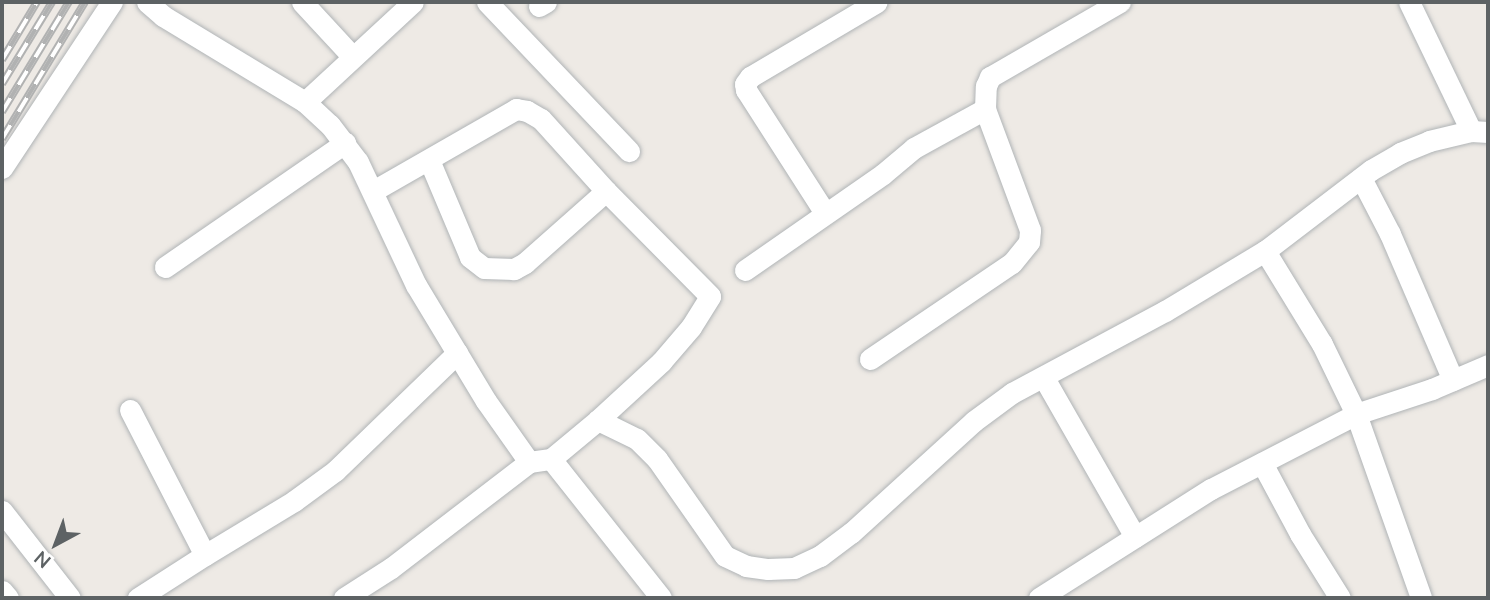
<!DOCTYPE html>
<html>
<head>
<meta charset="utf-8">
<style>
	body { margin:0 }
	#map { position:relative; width:1490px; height:600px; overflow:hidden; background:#eeeae5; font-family:Mulish,sans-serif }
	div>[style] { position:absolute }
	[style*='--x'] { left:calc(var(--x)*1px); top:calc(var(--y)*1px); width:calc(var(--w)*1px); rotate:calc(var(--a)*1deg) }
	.roads { filter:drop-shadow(0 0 2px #b0b4b6) drop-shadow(0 0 2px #b0b4b6) }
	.street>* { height:21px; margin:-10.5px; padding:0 10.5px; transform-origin:10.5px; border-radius:10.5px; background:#fff }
	.rail>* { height:8px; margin-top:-4px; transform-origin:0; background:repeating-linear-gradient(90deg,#fff 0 16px,#b1b2b2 0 32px); box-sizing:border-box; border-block:2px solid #b1b2b2 }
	span { translate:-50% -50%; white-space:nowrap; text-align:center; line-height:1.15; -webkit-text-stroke:5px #fff; paint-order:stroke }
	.frame { position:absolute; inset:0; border:4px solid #5d6264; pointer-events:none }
	.north { position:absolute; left:21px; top:509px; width:70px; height:70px; -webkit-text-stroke:5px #fff; paint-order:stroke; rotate:221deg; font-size:19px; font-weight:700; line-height:28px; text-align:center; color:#5d6264 }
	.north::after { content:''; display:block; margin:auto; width:24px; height:32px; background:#5d6264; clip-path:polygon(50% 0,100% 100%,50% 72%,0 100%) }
</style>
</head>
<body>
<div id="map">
	<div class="roads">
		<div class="street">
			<i style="--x:147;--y:2;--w:21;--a:41"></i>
			<i style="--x:163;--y:16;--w:166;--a:31.2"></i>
			<i style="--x:305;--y:102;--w:34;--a:43"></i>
			<i style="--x:330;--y:125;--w:46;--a:52.9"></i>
			<i style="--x:358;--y:162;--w:136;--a:64.8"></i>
			<i style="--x:416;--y:285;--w:135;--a:58.9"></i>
			<i style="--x:486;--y:401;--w:75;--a:54.8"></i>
			<i style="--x:529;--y:462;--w:22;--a:-8"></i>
			<i style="--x:551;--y:459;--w:61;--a:-39.7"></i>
			<i style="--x:598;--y:420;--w:43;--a:26"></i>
			<i style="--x:637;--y:439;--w:28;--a:45"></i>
			<i style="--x:657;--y:459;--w:118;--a:55"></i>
			<i style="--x:725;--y:556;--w:23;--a:25"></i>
			<i style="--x:746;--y:566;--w:22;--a:8"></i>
			<i style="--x:768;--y:569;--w:26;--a:-2"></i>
			<i style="--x:794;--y:568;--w:29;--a:-25"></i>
			<i style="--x:820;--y:556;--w:39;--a:-37"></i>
			<i style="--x:851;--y:533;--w:166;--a:-42.3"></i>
			<i style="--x:974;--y:421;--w:47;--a:-36.4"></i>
			<i style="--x:1012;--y:393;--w:174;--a:-28.2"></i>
			<i style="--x:1165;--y:311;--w:117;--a:-31"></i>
			<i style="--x:1265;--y:251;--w:133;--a:-37.4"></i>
			<i style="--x:1371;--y:170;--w:34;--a:-30"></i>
			<i style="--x:1400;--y:153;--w:31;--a:-22"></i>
			<i style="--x:1429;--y:141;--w:43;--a:-13.4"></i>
			<i style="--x:1471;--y:131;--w:17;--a:3"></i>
			<i style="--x:302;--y:2;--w:74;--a:47.2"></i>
			<i style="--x:487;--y:2;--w:206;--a:46.4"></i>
			<i style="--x:1409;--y:2;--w:143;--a:64.3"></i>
			<i style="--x:539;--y:6;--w:8;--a:-30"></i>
			<i style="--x:305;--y:102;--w:147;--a:-42.8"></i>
			<i style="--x:2;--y:168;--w:199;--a:-56.5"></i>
			<i style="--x:1361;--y:178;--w:63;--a:62.6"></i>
			<i style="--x:1390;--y:234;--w:159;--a:66.7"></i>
			<i style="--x:373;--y:191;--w:165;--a:-29.8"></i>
			<i style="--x:516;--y:109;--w:11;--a:10"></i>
			<i style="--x:527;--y:111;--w:16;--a:30"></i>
			<i style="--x:541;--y:119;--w:97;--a:47.9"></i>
			<i style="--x:606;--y:191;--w:108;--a:138.4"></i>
			<i style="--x:525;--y:263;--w:13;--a:151"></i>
			<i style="--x:514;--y:269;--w:30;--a:-178"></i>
			<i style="--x:484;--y:268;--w:18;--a:-142"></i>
			<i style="--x:470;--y:257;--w:105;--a:-112.9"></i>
			<i style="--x:825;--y:213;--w:146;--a:-122.7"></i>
			<i style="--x:746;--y:90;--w:6;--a:-99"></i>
			<i style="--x:745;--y:84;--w:9;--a:-54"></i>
			<i style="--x:750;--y:77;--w:147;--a:-30.6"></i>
			<i style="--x:1265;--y:251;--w:109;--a:58.5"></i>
			<i style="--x:1322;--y:344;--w:78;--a:64.1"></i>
			<i style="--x:1356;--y:414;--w:195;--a:70.5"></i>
			<i style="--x:165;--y:267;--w:219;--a:-34.6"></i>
			<i style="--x:745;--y:270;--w:168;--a:-34.8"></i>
			<i style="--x:883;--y:174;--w:40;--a:-40"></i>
			<i style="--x:914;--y:148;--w:81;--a:-28.8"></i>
			<i style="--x:870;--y:359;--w:171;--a:-34.1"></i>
			<i style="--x:1012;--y:263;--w:27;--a:-51"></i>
			<i style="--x:1029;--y:242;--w:12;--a:-85"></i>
			<i style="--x:1030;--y:230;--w:129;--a:-110.4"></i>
			<i style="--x:985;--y:109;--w:23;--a:-88"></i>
			<i style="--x:986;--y:86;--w:10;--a:-66"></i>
			<i style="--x:990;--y:77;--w:150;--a:-30"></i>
			<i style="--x:1044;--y:378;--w:183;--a:60.2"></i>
			<i style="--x:130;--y:410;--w:163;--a:62.7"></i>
			<i style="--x:205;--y:555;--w:80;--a:147.3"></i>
			<i style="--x:598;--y:420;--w:86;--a:-42.6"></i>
			<i style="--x:661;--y:362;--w:46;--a:-49.4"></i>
			<i style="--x:691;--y:327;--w:36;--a:-58"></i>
			<i style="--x:710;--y:296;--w:148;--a:-134.7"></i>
			<i style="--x:551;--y:459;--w:177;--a:51.6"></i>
			<i style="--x:1262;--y:463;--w:81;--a:61.8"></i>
			<i style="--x:1300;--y:534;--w:75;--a:58"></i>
			<i style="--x:2;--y:511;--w:110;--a:52"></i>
			<i style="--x:205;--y:555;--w:104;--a:-31.2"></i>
			<i style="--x:294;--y:501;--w:51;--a:-36.2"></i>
			<i style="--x:335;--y:471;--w:170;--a:-44"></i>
			<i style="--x:2;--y:591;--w:9;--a:49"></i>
			<i style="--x:344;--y:598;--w:56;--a:-32.6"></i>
			<i style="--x:391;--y:568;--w:174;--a:-37.5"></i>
			<i style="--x:1039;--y:598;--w:204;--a:-32.4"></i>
			<i style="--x:1211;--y:489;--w:163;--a:-27.3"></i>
			<i style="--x:1356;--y:414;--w:80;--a:-18.2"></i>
			<i style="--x:1432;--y:389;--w:61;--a:-23.2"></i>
		</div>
	</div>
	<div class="rail">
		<i style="--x:2;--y:60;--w:68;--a:-58.9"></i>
		<i style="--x:2;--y:84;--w:96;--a:-58.6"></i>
		<i style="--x:2;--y:112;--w:129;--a:-58.7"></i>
		<i style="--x:2;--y:139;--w:160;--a:-58.8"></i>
	</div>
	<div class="frame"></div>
	<div class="north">N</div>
</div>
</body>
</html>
